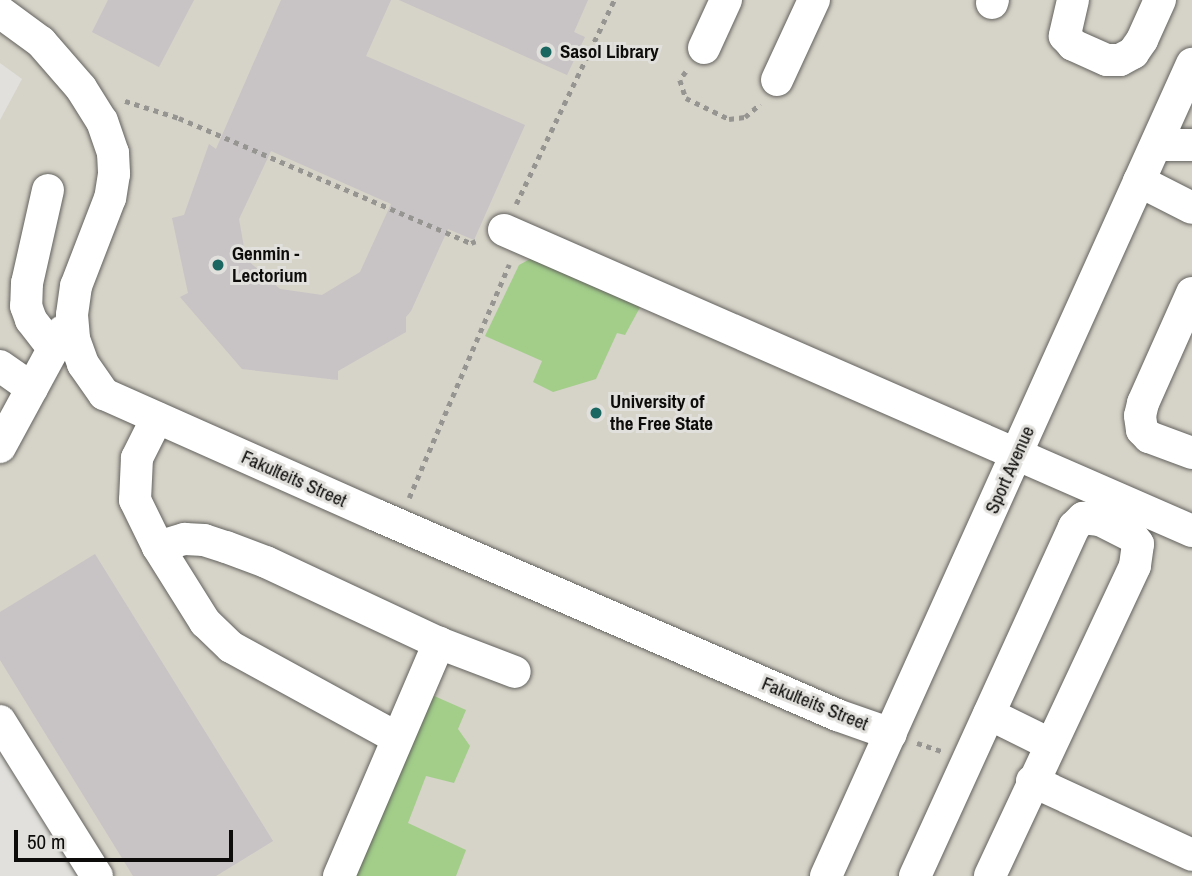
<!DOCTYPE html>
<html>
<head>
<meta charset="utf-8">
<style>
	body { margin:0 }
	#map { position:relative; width:1192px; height:876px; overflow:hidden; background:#e1e0dc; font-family:"Archivo Narrow",sans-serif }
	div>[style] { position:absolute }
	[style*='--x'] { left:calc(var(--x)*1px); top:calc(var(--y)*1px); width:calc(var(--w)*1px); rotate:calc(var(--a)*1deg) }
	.built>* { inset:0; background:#d6d3c8 }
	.green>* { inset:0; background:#a2ce8a }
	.building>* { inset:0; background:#c8c3c5 }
	.path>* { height:4.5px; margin-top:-2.25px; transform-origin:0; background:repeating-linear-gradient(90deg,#969592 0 5px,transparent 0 10px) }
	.roads { filter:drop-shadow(0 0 2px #63625e) drop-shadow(0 0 2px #63625e) }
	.minor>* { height:32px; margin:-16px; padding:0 16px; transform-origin:16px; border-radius:16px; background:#fff }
	.dots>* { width:19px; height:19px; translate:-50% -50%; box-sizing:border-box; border:4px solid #e1e0dc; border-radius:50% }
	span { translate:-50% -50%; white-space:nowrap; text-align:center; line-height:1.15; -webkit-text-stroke:6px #e1e0dc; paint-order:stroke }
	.poi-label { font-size:19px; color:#0d0c0b; font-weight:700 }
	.left { translate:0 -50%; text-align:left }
	.street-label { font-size:19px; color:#0d0c0b }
	.scale { position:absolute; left:14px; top:830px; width:219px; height:32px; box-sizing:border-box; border:4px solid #0d0c0b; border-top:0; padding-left:9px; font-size:21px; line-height:24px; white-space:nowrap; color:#0d0c0b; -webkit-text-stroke:5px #e1e0dc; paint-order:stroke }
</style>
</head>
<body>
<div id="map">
	<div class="built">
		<i style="clip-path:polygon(0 0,1192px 0,1192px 876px,105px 876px,0 706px,0 120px,22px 79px,0 63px)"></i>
	</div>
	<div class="green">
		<i style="clip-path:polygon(530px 259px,550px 261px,644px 300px,625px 335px,617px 333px,596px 379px,553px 392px,533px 382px,542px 361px,485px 336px,519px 265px)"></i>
		<i style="clip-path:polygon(407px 684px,466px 710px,458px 729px,470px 746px,454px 783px,426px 776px,408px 823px,466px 850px,456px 876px,326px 876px)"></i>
	</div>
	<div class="building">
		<i style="clip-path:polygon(108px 0,194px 0,159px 67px,92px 32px)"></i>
		<i style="clip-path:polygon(evenodd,281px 0,391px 0,366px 56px,525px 125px,474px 240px,448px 229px,411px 311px,406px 317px,406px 332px,338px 371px,338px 380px,242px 369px,180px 297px,188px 293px,172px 218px,184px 215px,209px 144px,216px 149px,281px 0,271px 151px,391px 204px,360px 272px,322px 295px,280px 289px,246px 259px,239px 219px,271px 151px)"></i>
		<i style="clip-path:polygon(399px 0,588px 0,574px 32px,585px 37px,567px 75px)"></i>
		<i style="clip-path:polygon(95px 554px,273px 841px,216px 876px,133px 876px,0 660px,0 612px)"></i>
	</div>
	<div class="path">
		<i style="--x:686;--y:72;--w:10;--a:127"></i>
		<i style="--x:680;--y:80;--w:19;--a:72"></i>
		<i style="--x:686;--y:98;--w:48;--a:26"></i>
		<i style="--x:729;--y:119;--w:16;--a:-7"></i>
		<i style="--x:745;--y:117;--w:20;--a:-41"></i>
		<i style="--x:125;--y:101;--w:57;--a:17.5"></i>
		<i style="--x:179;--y:118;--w:318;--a:23.2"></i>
		<i style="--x:471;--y:243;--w:5;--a:-22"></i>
		<i style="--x:516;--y:204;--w:226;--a:-64.3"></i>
		<i style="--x:409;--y:498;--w:254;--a:-66.8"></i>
		<i style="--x:917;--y:743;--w:26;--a:18"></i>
	</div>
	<div class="roads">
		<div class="minor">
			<i style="--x:1073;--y:0;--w:37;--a:103"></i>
			<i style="--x:1065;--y:36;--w:12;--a:48"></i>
			<i style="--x:1073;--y:45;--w:37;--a:24"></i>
			<i style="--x:1107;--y:60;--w:13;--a:0"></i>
			<i style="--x:1120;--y:60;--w:15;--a:-28"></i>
			<i style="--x:1133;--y:53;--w:16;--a:-55"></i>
			<i style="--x:1142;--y:40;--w:44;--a:-65.8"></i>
			<i style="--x:992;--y:3;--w:3;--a:-72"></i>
			<i style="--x:0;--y:12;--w:51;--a:36.2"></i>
			<i style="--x:41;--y:42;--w:61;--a:49"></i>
			<i style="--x:81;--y:88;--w:39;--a:58"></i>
			<i style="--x:102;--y:121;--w:34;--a:71"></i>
			<i style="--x:113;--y:153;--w:21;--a:87"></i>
			<i style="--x:114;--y:174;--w:24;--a:99"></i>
			<i style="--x:110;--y:198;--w:94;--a:111.1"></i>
			<i style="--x:76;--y:286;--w:29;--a:98"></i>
			<i style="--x:72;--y:315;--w:24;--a:85"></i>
			<i style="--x:74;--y:339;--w:27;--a:70"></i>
			<i style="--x:83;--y:364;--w:37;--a:55"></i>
			<i style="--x:104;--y:394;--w:298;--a:24"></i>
			<i style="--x:376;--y:515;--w:503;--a:23.45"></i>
			<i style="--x:837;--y:715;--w:57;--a:19.4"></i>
			<i style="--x:704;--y:48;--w:53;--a:-65.4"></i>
			<i style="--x:777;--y:80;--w:88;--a:-65.2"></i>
			<i style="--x:1156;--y:145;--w:36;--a:0"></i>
			<i style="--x:1139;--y:181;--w:59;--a:27"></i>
			<i style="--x:48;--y:190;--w:95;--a:102.7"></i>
			<i style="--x:27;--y:283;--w:23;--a:92"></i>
			<i style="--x:26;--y:306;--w:15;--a:70"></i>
			<i style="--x:31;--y:320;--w:36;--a:52"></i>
			<i style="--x:504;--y:230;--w:751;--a:23.63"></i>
			<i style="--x:1192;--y:293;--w:120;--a:114"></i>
			<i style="--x:1143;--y:403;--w:13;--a:103"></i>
			<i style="--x:1140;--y:416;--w:14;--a:82"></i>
			<i style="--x:1142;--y:430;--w:10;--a:45"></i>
			<i style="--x:1149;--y:437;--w:46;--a:20.4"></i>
			<i style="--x:0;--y:366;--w:39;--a:35"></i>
			<i style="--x:157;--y:418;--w:45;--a:116.6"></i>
			<i style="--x:137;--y:458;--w:42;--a:92.7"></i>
			<i style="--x:135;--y:500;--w:52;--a:63.9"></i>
			<i style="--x:158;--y:547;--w:89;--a:57.9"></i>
			<i style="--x:205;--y:622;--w:36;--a:44"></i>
			<i style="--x:231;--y:647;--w:189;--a:28.7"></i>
			<i style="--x:0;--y:447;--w:132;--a:-61.5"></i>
			<i style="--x:158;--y:547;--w:28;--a:-17"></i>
			<i style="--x:185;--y:539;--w:19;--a:3"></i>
			<i style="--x:204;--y:540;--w:23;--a:18"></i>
			<i style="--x:226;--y:547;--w:43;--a:20.6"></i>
			<i style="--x:266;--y:562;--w:191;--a:25.1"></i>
			<i style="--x:439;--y:643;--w:81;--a:20.9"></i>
			<i style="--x:989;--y:714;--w:68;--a:26.2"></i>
			<i style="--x:0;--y:721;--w:183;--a:58"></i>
			<i style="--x:1032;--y:781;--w:176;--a:24.8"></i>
			<i style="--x:339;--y:876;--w:254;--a:-66.8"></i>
			<i style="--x:826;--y:876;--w:891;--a:-65.74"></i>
			<i style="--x:915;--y:876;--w:384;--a:-65.5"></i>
			<i style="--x:1074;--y:527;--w:13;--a:-45"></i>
			<i style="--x:1083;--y:518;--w:17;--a:7"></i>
			<i style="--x:1100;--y:520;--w:36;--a:27"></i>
			<i style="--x:1132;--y:536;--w:10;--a:53"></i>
			<i style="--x:1138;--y:544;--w:22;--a:98"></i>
			<i style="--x:1135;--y:566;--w:342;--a:115.1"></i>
		</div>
	</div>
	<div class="dots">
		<i style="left:546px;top:52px;background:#1a6661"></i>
		<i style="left:218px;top:265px;background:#1a6661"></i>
		<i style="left:596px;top:413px;background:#1a6661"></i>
	</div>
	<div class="poi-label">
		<span class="left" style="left:560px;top:52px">Sasol Library</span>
		<span class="left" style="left:232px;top:265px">Genmin -<br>Lectorium</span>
		<span class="left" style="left:610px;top:413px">University of<br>the Free State</span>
	</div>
	<div class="street-label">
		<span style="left:1010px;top:470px;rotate:-66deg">Sport Avenue</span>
		<span style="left:294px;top:479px;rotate:24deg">Fakulteits Street</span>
		<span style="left:815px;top:704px;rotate:22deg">Fakulteits Street</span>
	</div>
	<div class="scale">50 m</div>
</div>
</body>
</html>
